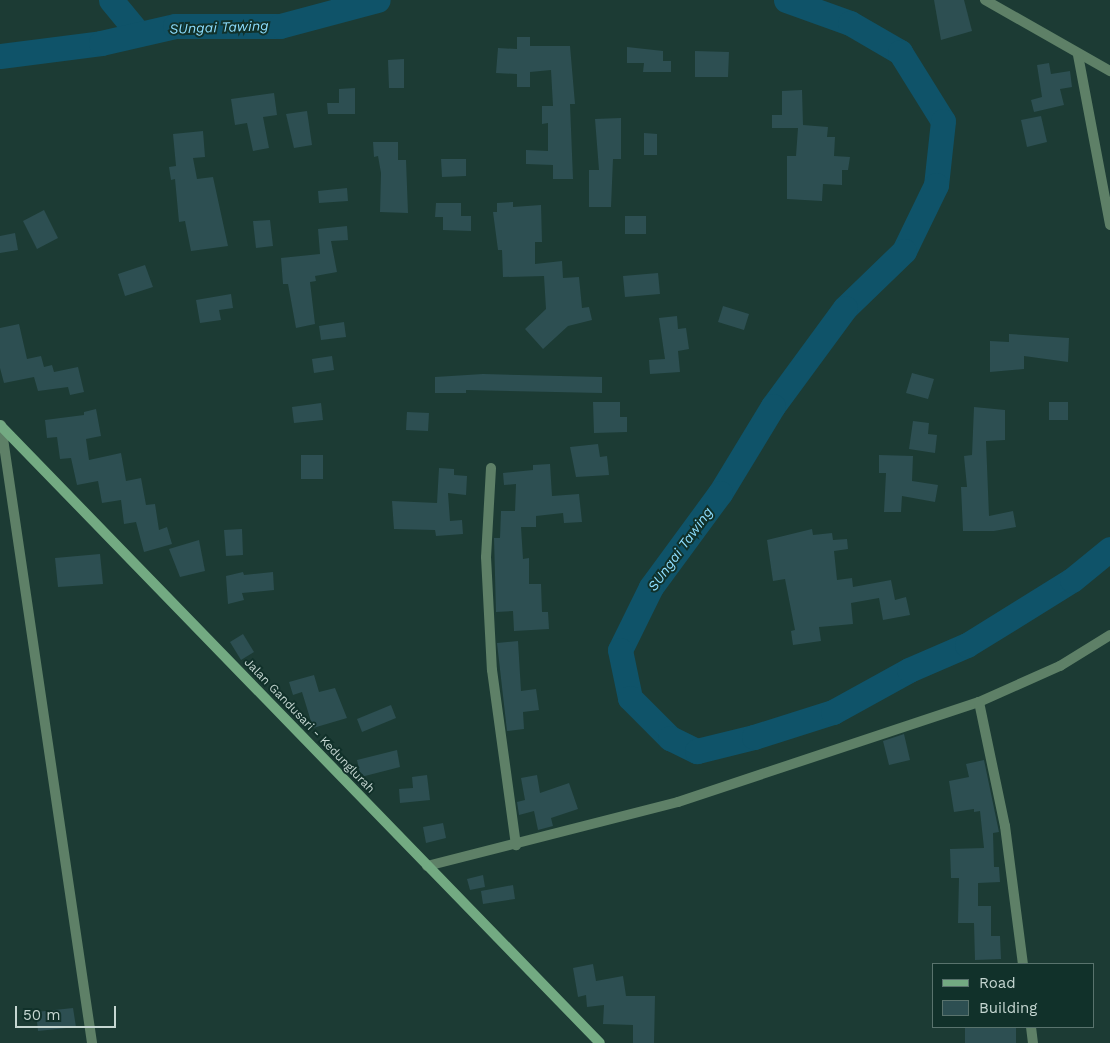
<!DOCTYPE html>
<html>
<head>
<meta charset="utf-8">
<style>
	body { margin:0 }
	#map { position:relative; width:1110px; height:1043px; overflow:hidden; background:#1c3b34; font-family:"Work Sans",sans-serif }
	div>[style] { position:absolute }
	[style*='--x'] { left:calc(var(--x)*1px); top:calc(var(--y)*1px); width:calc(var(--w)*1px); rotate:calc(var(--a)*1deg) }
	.river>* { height:25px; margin:-12.5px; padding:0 12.5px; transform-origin:12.5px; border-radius:12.5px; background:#0f5369 }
	.building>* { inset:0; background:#2d4f52 }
	.street>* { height:10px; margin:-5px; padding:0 5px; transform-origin:5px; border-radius:5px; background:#5e8067 }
	.secondary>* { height:10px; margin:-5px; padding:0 5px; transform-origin:5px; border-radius:5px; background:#73aa82 }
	span { translate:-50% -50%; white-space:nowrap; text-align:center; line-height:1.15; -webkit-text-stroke:4px #11312a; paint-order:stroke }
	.street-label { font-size:12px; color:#c5d6d1 }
	.water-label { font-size:14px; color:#8edeff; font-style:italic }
	.legend { position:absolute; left:932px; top:963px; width:162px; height:65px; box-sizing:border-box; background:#11312a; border:1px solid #59736d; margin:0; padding:6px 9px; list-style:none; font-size:15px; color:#c5d6d1 }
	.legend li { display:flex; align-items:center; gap:10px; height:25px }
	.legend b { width:25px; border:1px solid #59736d }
	.scale { position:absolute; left:15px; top:1006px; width:101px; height:22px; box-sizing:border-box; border:2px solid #c5d6d1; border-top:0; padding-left:6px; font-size:15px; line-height:18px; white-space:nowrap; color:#c5d6d1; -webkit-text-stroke:4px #11312a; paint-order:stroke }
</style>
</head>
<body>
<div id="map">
	<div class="river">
		<i style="--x:111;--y:0;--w:44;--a:50.5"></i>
		<i style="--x:786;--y:0;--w:68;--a:19.8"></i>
		<i style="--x:850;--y:23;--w:58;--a:30.1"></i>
		<i style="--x:900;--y:52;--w:81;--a:58.1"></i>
		<i style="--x:943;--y:121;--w:64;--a:96.2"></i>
		<i style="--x:936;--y:185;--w:73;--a:115.9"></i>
		<i style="--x:904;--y:251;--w:82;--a:136"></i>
		<i style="--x:845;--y:308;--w:122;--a:126.3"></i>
		<i style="--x:773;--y:406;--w:102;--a:121.3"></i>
		<i style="--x:720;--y:493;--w:117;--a:126.3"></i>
		<i style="--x:651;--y:587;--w:70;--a:116.2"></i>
		<i style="--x:620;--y:650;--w:49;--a:78.2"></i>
		<i style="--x:630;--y:698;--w:57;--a:45"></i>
		<i style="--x:670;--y:738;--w:30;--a:26"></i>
		<i style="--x:697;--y:751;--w:59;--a:-13.8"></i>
		<i style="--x:754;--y:737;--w:83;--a:-17.6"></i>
		<i style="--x:833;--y:712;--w:87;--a:-28.9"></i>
		<i style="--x:909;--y:670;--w:63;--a:-23.3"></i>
		<i style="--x:967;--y:645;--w:123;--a:-31.8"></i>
		<i style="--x:1072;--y:580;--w:49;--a:-39.2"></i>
		<i style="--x:0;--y:56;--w:102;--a:-7.3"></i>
		<i style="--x:101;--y:43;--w:76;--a:-12.9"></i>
		<i style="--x:175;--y:26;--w:105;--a:0"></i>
		<i style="--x:280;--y:26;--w:101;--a:-14.9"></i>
	</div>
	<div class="building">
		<i style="clip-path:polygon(934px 0,964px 0,972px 31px,941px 40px)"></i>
		<i style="clip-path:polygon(517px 37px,530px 37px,530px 46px,570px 46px,575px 104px,570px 104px,573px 179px,553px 179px,553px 165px,526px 164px,526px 150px,548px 151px,548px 123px,542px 124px,542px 106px,553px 106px,551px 70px,530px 72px,530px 87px,517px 87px,517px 74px,496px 73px,498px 48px,517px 49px)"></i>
		<i style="clip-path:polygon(627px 47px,663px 51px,663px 61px,671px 61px,671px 72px,643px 72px,644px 63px,627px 63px)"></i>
		<i style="clip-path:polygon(695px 51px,729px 52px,728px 77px,695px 77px)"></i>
		<i style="clip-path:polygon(404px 59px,404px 88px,389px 88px,388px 60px)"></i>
		<i style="clip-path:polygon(1049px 63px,1051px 74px,1070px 71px,1072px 87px,1060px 89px,1064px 105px,1034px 112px,1031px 100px,1042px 97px,1037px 65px)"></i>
		<i style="clip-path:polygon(355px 88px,355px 114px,328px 114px,327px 103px,339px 103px,339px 89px)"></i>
		<i style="clip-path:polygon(802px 90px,803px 125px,828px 127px,827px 137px,835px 137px,834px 156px,850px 157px,848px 170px,842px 170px,842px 185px,823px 184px,822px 201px,787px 199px,787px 156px,796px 156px,798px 128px,772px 128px,772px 115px,782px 115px,782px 91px)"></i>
		<i style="clip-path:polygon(274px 93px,277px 115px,263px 117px,269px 148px,253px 151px,247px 123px,235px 125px,231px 99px)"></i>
		<i style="clip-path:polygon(307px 111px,312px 145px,294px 148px,286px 114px)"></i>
		<i style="clip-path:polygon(1041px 116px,1047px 142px,1027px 147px,1021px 120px)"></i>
		<i style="clip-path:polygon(621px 118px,621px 159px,613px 159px,611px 207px,589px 207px,589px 170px,599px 170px,595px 119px)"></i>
		<i style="clip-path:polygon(203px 131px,205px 157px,193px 158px,197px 179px,213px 177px,228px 246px,191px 251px,185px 221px,179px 222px,175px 179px,171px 180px,169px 167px,176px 166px,173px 134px)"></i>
		<i style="clip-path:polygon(644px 133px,657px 134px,657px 155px,644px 155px)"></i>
		<i style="clip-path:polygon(373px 142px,398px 142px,398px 160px,406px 160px,408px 213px,380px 212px,381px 173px,378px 156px,374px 157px)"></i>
		<i style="clip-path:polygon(441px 159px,466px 159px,466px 176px,442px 177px)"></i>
		<i style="clip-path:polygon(347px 188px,348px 201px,319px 203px,318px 191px)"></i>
		<i style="clip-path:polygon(513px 202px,513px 207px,541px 205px,542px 242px,535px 242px,535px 264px,562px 261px,563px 278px,579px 277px,582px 308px,589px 307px,592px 320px,568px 326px,543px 349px,525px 329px,546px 309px,544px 276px,503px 277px,502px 250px,498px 250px,493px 212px,497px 212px,497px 203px)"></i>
		<i style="clip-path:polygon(436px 203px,461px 203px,461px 216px,471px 216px,471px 231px,443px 230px,443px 217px,435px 217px)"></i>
		<i style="clip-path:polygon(44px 210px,58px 238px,37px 249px,23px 221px)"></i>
		<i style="clip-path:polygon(625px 216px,646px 216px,646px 234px,625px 234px)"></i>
		<i style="clip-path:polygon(270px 220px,273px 246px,256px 248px,253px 221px)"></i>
		<i style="clip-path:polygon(347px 226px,348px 240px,331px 241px,337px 272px,315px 276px,316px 281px,310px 282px,315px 324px,296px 328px,288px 284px,283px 284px,281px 258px,320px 254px,318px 229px)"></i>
		<i style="clip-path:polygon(15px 233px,18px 250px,0 253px,0 236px)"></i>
		<i style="clip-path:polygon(145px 265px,153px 287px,125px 296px,118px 274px)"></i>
		<i style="clip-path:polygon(658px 273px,660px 294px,625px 297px,623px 276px)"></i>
		<i style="clip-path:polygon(231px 294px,233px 308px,219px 310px,221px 320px,200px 323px,196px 300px)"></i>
		<i style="clip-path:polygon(723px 306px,749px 314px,744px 330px,718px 322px)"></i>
		<i style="clip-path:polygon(677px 316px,678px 329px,686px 328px,689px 349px,678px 351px,680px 372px,650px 374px,649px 360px,665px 359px,659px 318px)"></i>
		<i style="clip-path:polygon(344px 322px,346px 337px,321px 340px,319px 326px)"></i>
		<i style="clip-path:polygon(19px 324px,27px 359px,41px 356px,44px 367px,52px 365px,54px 372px,78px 367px,84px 392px,70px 395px,68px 387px,38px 391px,34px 377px,4px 383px,0 368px,0 328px)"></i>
		<i style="clip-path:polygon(1009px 334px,1069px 338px,1068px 362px,1024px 356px,1024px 369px,990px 372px,990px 341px,1009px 342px)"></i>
		<i style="clip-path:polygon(332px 356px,334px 370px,314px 373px,312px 359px)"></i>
		<i style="clip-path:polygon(912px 373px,934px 379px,928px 399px,906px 393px)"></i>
		<i style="clip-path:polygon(483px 374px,602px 377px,602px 393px,466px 390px,466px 393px,435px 393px,435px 377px)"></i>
		<i style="clip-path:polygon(593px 402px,620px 402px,620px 417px,627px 417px,627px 432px,594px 433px)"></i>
		<i style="clip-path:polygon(1049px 402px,1068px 402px,1068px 420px,1049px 420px)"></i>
		<i style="clip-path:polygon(321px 403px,323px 420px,294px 423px,292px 407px)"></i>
		<i style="clip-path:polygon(974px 407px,1005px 410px,1005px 440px,986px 441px,989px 516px,1013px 511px,1016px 527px,994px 531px,963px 531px,961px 487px,967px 487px,964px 456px,972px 455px)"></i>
		<i style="clip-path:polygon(96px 409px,101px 436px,86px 439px,89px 460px,121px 453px,126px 481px,141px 478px,146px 505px,155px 504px,159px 530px,167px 527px,172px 544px,144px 552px,136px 522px,124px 524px,121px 500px,102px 503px,98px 481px,77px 485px,71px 458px,60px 459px,57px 437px,47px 438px,45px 420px,84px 415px,84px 412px)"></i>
		<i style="clip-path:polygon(407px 412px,429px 413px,428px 431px,406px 430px)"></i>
		<i style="clip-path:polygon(913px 421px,929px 423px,928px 434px,937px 435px,935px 453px,909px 449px)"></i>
		<i style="clip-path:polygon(598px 444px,600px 457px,607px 456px,609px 475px,576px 477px,570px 447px)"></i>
		<i style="clip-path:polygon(301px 455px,323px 455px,323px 479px,301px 479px)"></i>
		<i style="clip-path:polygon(879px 455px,913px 456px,912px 481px,938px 485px,935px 502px,902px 496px,901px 512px,884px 512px,886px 473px,879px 473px)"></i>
		<i style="clip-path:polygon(550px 464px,552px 496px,579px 494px,582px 522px,564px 523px,563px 513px,536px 516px,536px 527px,521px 527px,523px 559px,529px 558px,529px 584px,541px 584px,542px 612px,548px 612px,549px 629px,514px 631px,513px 611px,496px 612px,494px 538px,500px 538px,501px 511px,515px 511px,516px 484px,504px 485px,503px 473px,533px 470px,533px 465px)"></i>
		<i style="clip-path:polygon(439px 468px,454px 469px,454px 475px,467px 476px,466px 495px,448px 493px,450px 521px,462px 520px,463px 534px,436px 536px,435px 530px,394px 529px,392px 501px,437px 503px)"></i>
		<i style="clip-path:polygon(242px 529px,243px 555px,226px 556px,224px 530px)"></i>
		<i style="clip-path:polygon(812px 529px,813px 535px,832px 533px,833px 540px,847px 539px,848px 549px,834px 551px,837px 580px,852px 578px,853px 587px,891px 580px,895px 600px,906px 597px,910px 615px,883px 620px,879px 598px,851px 603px,853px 624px,819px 627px,821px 641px,793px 645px,791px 631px,795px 630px,785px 579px,773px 581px,767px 540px)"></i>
		<i style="clip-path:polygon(199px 540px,205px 571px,180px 577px,169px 549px)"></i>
		<i style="clip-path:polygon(100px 554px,103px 584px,58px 587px,55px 558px)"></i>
		<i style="clip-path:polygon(243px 572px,244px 575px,273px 572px,274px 590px,242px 593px,244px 600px,228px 604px,226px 576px)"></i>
		<i style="clip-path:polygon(243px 634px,254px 652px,241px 660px,230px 642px)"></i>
		<i style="clip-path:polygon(518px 641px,521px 691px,536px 689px,539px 710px,523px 712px,524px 729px,507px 731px,497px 643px)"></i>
		<i style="clip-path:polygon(314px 675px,319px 692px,335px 688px,347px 718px,313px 728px,302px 692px,293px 695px,289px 682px)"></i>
		<i style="clip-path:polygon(391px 705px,396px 718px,362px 732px,357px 719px)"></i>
		<i style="clip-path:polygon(904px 734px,910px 760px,889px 765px,883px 741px)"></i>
		<i style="clip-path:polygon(397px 750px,400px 767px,361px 777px,357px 760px)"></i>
		<i style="clip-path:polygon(984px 760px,999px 832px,993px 833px,994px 867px,999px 867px,1000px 882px,978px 883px,978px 906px,991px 906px,991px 936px,1000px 936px,1001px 959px,975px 960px,974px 923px,958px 923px,959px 878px,951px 878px,950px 849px,984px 848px,980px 811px,974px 812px,974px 809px,954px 812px,949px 781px,969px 777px,966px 764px)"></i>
		<i style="clip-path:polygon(427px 775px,430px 800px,400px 803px,399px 789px,413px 788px,412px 777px)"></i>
		<i style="clip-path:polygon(537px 775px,540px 793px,569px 783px,578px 809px,551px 818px,553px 826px,538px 830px,534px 811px,519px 815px,517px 802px,525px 800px,521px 778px)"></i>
		<i style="clip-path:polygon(443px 823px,446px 838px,426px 843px,423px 827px)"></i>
		<i style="clip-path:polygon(483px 875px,485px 887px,470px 890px,467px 879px)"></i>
		<i style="clip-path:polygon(513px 885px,515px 899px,483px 904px,481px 891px)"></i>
		<i style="clip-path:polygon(593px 964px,596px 981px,623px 976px,626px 996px,655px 996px,654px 1043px,633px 1043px,633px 1025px,603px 1024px,604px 1005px,587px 1007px,586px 995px,578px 997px,573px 968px)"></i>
		<i style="clip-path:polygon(73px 1008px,76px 1027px,38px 1031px,36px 1012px)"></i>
		<i style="clip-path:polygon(965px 1027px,1016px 1027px,1016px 1043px,965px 1043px)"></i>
	</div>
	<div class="street">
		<i style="--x:985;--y:0;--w:144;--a:29.6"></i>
		<i style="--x:1078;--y:55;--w:173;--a:79.3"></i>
		<i style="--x:1;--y:425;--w:625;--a:81.62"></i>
		<i style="--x:491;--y:468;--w:89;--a:93.2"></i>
		<i style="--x:486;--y:557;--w:113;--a:87"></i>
		<i style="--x:492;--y:670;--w:177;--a:82.2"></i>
		<i style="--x:979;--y:702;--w:89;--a:-24"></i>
		<i style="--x:1060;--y:666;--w:59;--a:-31.8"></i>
		<i style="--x:427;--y:866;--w:259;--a:-14.3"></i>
		<i style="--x:678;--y:802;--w:317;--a:-18.4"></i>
		<i style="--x:979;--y:702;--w:127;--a:78.2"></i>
		<i style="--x:1005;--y:826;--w:139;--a:82.6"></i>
		<i style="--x:1031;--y:1027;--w:16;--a:83"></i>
	</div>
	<div class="secondary">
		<i style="--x:0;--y:425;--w:861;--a:45.85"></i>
	</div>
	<div class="street-label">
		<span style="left:309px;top:726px;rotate:46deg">Jalan Gandusari - Kedunglurah</span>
	</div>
	<div class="water-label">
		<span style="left:219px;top:27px;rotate:-2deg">SUngai Tawing</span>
		<span style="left:680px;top:549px;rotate:-54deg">SUngai Tawing</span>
	</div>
	<ul class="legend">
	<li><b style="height:6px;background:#73aa82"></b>Road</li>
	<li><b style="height:14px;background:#2d4f52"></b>Building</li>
	</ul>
	<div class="scale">50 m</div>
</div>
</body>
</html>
